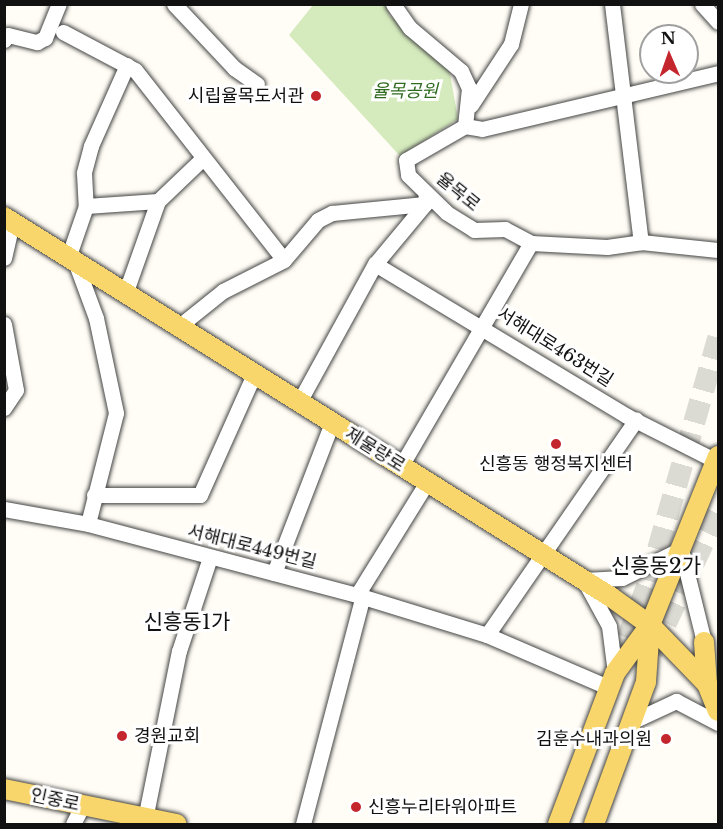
<!DOCTYPE html>
<html>
<head>
<meta charset="utf-8">
<style>
	body { margin:0 }
	#map { position:relative; width:723px; height:829px; overflow:hidden; background:#fffdf5; font-family:"Libre Baskerville","Noto Sans KR",serif }
	div>[style] { position:absolute }
	[style*='--x'] { left:calc(var(--x)*1px); top:calc(var(--y)*1px); width:calc(var(--w)*1px); rotate:calc(var(--a)*1deg) }
	.green>* { inset:0; background:#d5ebbd }
	.highway-tunnel>* { height:22px; margin-top:-11px; transform-origin:0; background:repeating-linear-gradient(90deg,#dbdad3 0 22px,transparent 0 33px) }
	.roads { filter:drop-shadow(0 0 2px #444) drop-shadow(0 0 2px #444) }
	.minor>* { height:15px; margin:-7.5px; padding:0 7.5px; transform-origin:7.5px; border-radius:7.5px; background:#fff }
	.major>* { height:20px; margin:-10px; padding:0 10px; transform-origin:10px; border-radius:10px; background:#f9d66b }
	.dots>* { width:16px; height:16px; translate:-50% -50%; box-sizing:border-box; border:3px solid #fff; border-radius:50% }
	span { translate:-50% -50%; white-space:nowrap; text-align:center; line-height:1.15; -webkit-text-stroke:6px #fff; paint-order:stroke }
	.park-label { font-size:18px; color:#2f6b1f; font-style:italic }
	.poi-label { font-size:18px; color:#111 }
	.right { translate:-100% -50%; text-align:right }
	.left { translate:0 -50%; text-align:left }
	.street-label { font-size:18px; color:#111 }
	.quarter-label { font-size:21px; color:#111 }
	.frame { position:absolute; inset:0; border:6px solid #111; pointer-events:none }
	.north { position:absolute; left:639px; top:24px; width:60px; height:60px; box-sizing:border-box; background:#fff; border:2px solid #a0a0a0; border-radius:50%; rotate:358deg; font-size:16px; font-weight:700; line-height:24px; text-align:center; color:#111 }
	.north::after { content:''; display:block; margin:auto; width:21px; height:27px; background:#c4262e; clip-path:polygon(50% 0,100% 100%,50% 72%,0 100%) }
</style>
</head>
<body>
<div id="map">
	<div class="green">
		<i style="clip-path:polygon(313px 5px,388px 5px,389px 15px,449px 68px,458px 119px,400px 156px,289px 35px)"></i>
	</div>
	<div class="highway-tunnel">
		<i style="--x:652;--y:653;--w:157;--a:-65.1"></i>
		<i style="--x:616;--y:669;--w:94;--a:-69.4"></i>
		<i style="--x:649;--y:581;--w:253;--a:-74.1"></i>
	</div>
	<div class="roads">
		<div class="minor">
			<i style="--x:174;--y:4;--w:88;--a:46.8"></i>
			<i style="--x:234;--y:68;--w:28;--a:35"></i>
			<i style="--x:393;--y:4;--w:29;--a:55"></i>
			<i style="--x:410;--y:28;--w:67;--a:40.1"></i>
			<i style="--x:461;--y:71;--w:19;--a:65"></i>
			<i style="--x:469;--y:88;--w:38;--a:96"></i>
			<i style="--x:465;--y:126;--w:68;--a:150"></i>
			<i style="--x:406;--y:160;--w:15;--a:82"></i>
			<i style="--x:408;--y:175;--w:54;--a:44.3"></i>
			<i style="--x:447;--y:213;--w:32;--a:32"></i>
			<i style="--x:474;--y:230;--w:31;--a:-2"></i>
			<i style="--x:505;--y:229;--w:30;--a:28"></i>
			<i style="--x:531;--y:243;--w:76;--a:3"></i>
			<i style="--x:607;--y:247;--w:34;--a:-8"></i>
			<i style="--x:641;--y:242;--w:77;--a:5.9"></i>
			<i style="--x:612;--y:4;--w:240;--a:83.1"></i>
			<i style="--x:702;--y:4;--w:24;--a:48"></i>
			<i style="--x:63;--y:32;--w:81;--a:27.8"></i>
			<i style="--x:135;--y:70;--w:241;--a:51.9"></i>
			<i style="--x:4;--y:40;--w:6;--a:-51"></i>
			<i style="--x:8;--y:35;--w:30;--a:14"></i>
			<i style="--x:37;--y:42;--w:9;--a:-27"></i>
			<i style="--x:45;--y:38;--w:37;--a:-68"></i>
			<i style="--x:127;--y:65;--w:89;--a:114"></i>
			<i style="--x:91;--y:146;--w:28;--a:105"></i>
			<i style="--x:84;--y:173;--w:33;--a:87"></i>
			<i style="--x:86;--y:206;--w:72;--a:-4"></i>
			<i style="--x:471;--y:105;--w:73;--a:-56.7"></i>
			<i style="--x:511;--y:44;--w:41;--a:-76"></i>
			<i style="--x:465;--y:126;--w:17;--a:10"></i>
			<i style="--x:482;--y:129;--w:243;--a:-13.3"></i>
			<i style="--x:4;--y:258;--w:35;--a:-77"></i>
			<i style="--x:68;--y:258;--w:55;--a:-70.9"></i>
			<i style="--x:76;--y:264;--w:58;--a:69.7"></i>
			<i style="--x:96;--y:318;--w:97;--a:78.1"></i>
			<i style="--x:116;--y:413;--w:114;--a:104.2"></i>
			<i style="--x:375;--y:264;--w:294;--a:31.1"></i>
			<i style="--x:627;--y:416;--w:100;--a:26.8"></i>
			<i style="--x:125;--y:294;--w:99;--a:-70.5"></i>
			<i style="--x:158;--y:201;--w:61;--a:-43.7"></i>
			<i style="--x:4;--y:324;--w:67;--a:79.7"></i>
			<i style="--x:16;--y:390;--w:22;--a:124"></i>
			<i style="--x:178;--y:327;--w:58;--a:-38.7"></i>
			<i style="--x:223;--y:291;--w:68;--a:-26.9"></i>
			<i style="--x:284;--y:260;--w:52;--a:-49.6"></i>
			<i style="--x:318;--y:220;--w:16;--a:-27"></i>
			<i style="--x:332;--y:213;--w:93;--a:-5.5"></i>
			<i style="--x:425;--y:204;--w:11;--a:-85"></i>
			<i style="--x:299;--y:402;--w:158;--a:-61.2"></i>
			<i style="--x:375;--y:264;--w:78;--a:-50.2"></i>
			<i style="--x:401;--y:466;--w:258;--a:-59.8"></i>
			<i style="--x:94;--y:495;--w:106;--a:0"></i>
			<i style="--x:200;--y:495;--w:133;--a:-65.9"></i>
			<i style="--x:4;--y:509;--w:85;--a:10.1"></i>
			<i style="--x:88;--y:524;--w:278;--a:14.8"></i>
			<i style="--x:357;--y:595;--w:136;--a:17.1"></i>
			<i style="--x:487;--y:635;--w:134;--a:23.3"></i>
			<i style="--x:274;--y:573;--w:161;--a:-68.9"></i>
			<i style="--x:357;--y:595;--w:133;--a:-58.2"></i>
			<i style="--x:487;--y:635;--w:262;--a:-55.3"></i>
			<i style="--x:615;--y:673;--w:47;--a:-97.3"></i>
			<i style="--x:609;--y:626;--w:52;--a:-118.5"></i>
			<i style="--x:584;--y:580;--w:38;--a:-3"></i>
			<i style="--x:622;--y:578;--w:66;--a:-26.2"></i>
			<i style="--x:681;--y:549;--w:96;--a:76.1"></i>
			<i style="--x:631;--y:722;--w:50;--a:-25"></i>
			<i style="--x:676;--y:701;--w:47;--a:27.6"></i>
			<i style="--x:145;--y:819;--w:171;--a:-78.6"></i>
			<i style="--x:179;--y:651;--w:99;--a:-71.7"></i>
			<i style="--x:73;--y:824;--w:20;--a:-63"></i>
			<i style="--x:303;--y:824;--w:236;--a:-75.3"></i>
		</div>
		<div class="major">
			<i style="--x:4;--y:217;--w:716;--a:32.05"></i>
			<i style="--x:611;--y:597;--w:48;--a:35.7"></i>
			<i style="--x:650;--y:625;--w:82;--a:46"></i>
			<i style="--x:707;--y:684;--w:29;--a:68"></i>
			<i style="--x:704;--y:642;--w:42;--a:85.9"></i>
			<i style="--x:4;--y:789;--w:176;--a:11.5"></i>
			<i style="--x:558;--y:824;--w:161;--a:-69.3"></i>
			<i style="--x:615;--y:673;--w:59;--a:-53.9"></i>
			<i style="--x:650;--y:625;--w:182;--a:-68.1"></i>
			<i style="--x:594;--y:824;--w:151;--a:-69.9"></i>
			<i style="--x:646;--y:682;--w:57;--a:-86"></i>
		</div>
	</div>
	<div class="dots">
		<i style="left:316px;top:96px;background:#c4262e"></i>
		<i style="left:556px;top:444px;background:#c4262e"></i>
		<i style="left:122px;top:736px;background:#c4262e"></i>
		<i style="left:666px;top:739px;background:#c4262e"></i>
		<i style="left:356px;top:807px;background:#c4262e"></i>
	</div>
	<div class="park-label">
		<span style="left:405px;top:91px">율목공원</span>
	</div>
	<div class="poi-label">
		<span class="right" style="left:304px;top:96px">시립율목도서관</span>
		<span style="left:556px;top:464px">신흥동 행정복지센터</span>
		<span class="left" style="left:134px;top:736px">경원교회</span>
		<span class="right" style="left:652px;top:739px">김훈수내과의원</span>
		<span class="left" style="left:368px;top:807px">신흥누리타워아파트</span>
	</div>
	<div class="street-label">
		<span style="left:458px;top:192px;rotate:39deg">율목로</span>
		<span style="left:555px;top:347px;rotate:32deg">서해대로463번길</span>
		<span style="left:375px;top:450px;rotate:32deg">제물량로</span>
		<span style="left:252px;top:547px;rotate:14deg">서해대로449번길</span>
		<span style="left:55px;top:800px;rotate:12deg">인중로</span>
	</div>
	<div class="quarter-label">
		<span style="left:656px;top:566px">신흥동2가</span>
		<span style="left:187px;top:622px">신흥동1가</span>
	</div>
	<div class="frame"></div>
	<div class="north">N</div>
</div>
</body>
</html>
